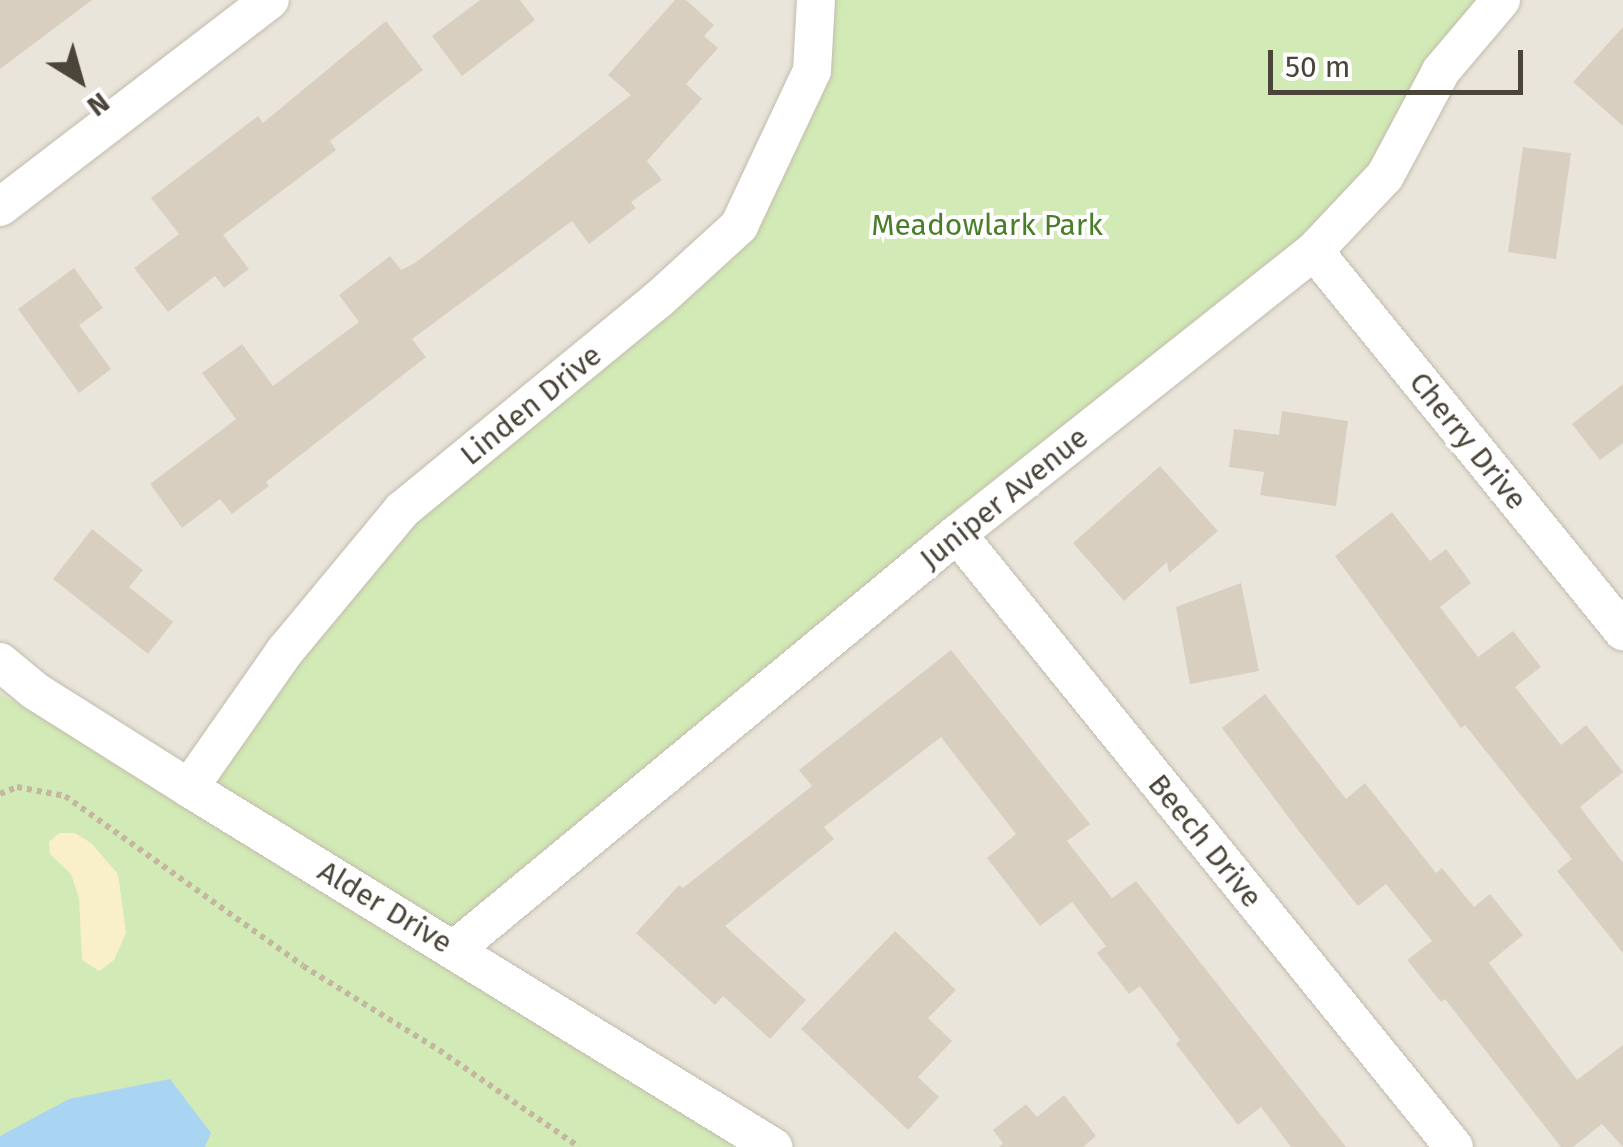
<!DOCTYPE html>
<html>
<head>
<meta charset="utf-8">
<style>
	body { margin:0 }
	#map { position:relative; width:1623px; height:1147px; overflow:hidden; background:#f6f3ec; font-family:"Fira Sans",sans-serif }
	div>[style] { position:absolute }
	[style*='--x'] { left:calc(var(--x)*1px); top:calc(var(--y)*1px); width:calc(var(--w)*1px); rotate:calc(var(--a)*1deg) }
	.residential>* { inset:0; background:#eae5da }
	.green>* { inset:0; background:#d2eab5 }
	.sand>* { inset:0; background:#f9efc9 }
	.water>* { inset:0; background:#a9d4f2 }
	.building>* { inset:0; background:#d8cfc1 }
	.path>* { height:6px; margin-top:-3px; transform-origin:0; background:repeating-linear-gradient(90deg,#c4b79f 0 5px,transparent 0 10px) }
	.roads { filter:drop-shadow(0 0 2px #c2bbae) drop-shadow(0 0 2px #c2bbae) }
	.minor>* { height:38px; margin:-19px; padding:0 19px; transform-origin:19px; border-radius:19px; background:#fff }
	span { translate:-50% -50%; white-space:nowrap; text-align:center; line-height:1.15; -webkit-text-stroke:8px #fff; paint-order:stroke }
	.park-label { font-size:30px; color:#4a7f2a }
	.street-label { font-size:30px; color:#4b4439 }
	.north { position:absolute; left:30px; top:30px; width:100px; height:100px; -webkit-text-stroke:8px #fff; paint-order:stroke; rotate:143deg; font-size:28px; font-weight:700; line-height:40px; text-align:center; color:#4b4439 }
	.north::after { content:''; display:block; margin:auto; width:35px; height:45px; background:#4b4439; clip-path:polygon(50% 0,100% 100%,50% 72%,0 100%) }
	.scale { position:absolute; left:1268px; top:50px; width:255px; height:45px; box-sizing:border-box; border:5px solid #4b4439; border-top:0; padding-left:12px; font-size:30px; line-height:35px; white-space:nowrap; color:#4b4439; -webkit-text-stroke:8px #fff; paint-order:stroke }
</style>
</head>
<body>
<div id="map">
	<div class="residential">
		<i style="clip-path:polygon(0 0,816px 0,812px 71px,739px 226px,189px 788px,0 694px)"></i>
		<i style="clip-path:polygon(1501px 0,1623px 0,1623px 1147px,773px 1147px,455px 949px)"></i>
	</div>
	<div class="green">
		<i style="clip-path:polygon(816px 0,1501px 0,1385px 176px,455px 949px,773px 1147px,0 1147px,0 694px,189px 787px,402px 510px,739px 226px,812px 71px)"></i>
	</div>
	<div class="sand">
		<i style="clip-path:polygon(59px 833px,75px 833px,91px 843px,118px 874px,126px 933px,114px 960px,99px 971px,82px 960px,79px 898px,71px 874px,50px 854px,49px 842px)"></i>
	</div>
	<div class="water">
		<i style="clip-path:polygon(170px 1079px,211px 1133px,205px 1147px,0 1147px,0 1136px,69px 1099px)"></i>
	</div>
	<div class="building">
		<i style="clip-path:polygon(0 0,92px 0,0 69px)"></i>
		<i style="clip-path:polygon(480px 0,520px 0,535px 20px,462px 76px,432px 36px)"></i>
		<i style="clip-path:polygon(675px 0,686px 0,714px 25px,704px 36px,718px 48px,686px 84px,702px 99px,647px 161px,662px 180px,631px 202px,636px 208px,589px 244px,572px 221px,412px 339px,426px 357px,266px 482px,269px 486px,232px 514px,220px 499px,182px 528px,150px 484px,236px 419px,202px 373px,242px 344px,273px 386px,359px 322px,339px 295px,390px 256px,401px 270px,415px 263px,631px 95px,608px 75px)"></i>
		<i style="clip-path:polygon(386px 21px,423px 70px,330px 141px,336px 150px,223px 235px,249px 269px,224px 288px,215px 276px,168px 312px,134px 268px,179px 234px,151px 198px,258px 116px,263px 123px)"></i>
		<i style="clip-path:polygon(1623px 27px,1623px 126px,1573px 82px)"></i>
		<i style="clip-path:polygon(1523px 147px,1571px 153px,1556px 259px,1508px 252px)"></i>
		<i style="clip-path:polygon(74px 268px,103px 308px,79px 325px,111px 369px,79px 393px,18px 309px)"></i>
		<i style="clip-path:polygon(1623px 384px,1623px 443px,1600px 460px,1572px 424px)"></i>
		<i style="clip-path:polygon(1282px 411px,1348px 421px,1336px 506px,1260px 495px,1264px 472px,1229px 467px,1234px 429px,1279px 435px)"></i>
		<i style="clip-path:polygon(1160px 466px,1218px 531px,1169px 573px,1167px 562px,1124px 601px,1073px 543px)"></i>
		<i style="clip-path:polygon(1392px 512px,1430px 561px,1446px 549px,1471px 583px,1440px 607px,1478px 657px,1513px 631px,1541px 667px,1515px 687px,1561px 745px,1586px 725px,1623px 772px,1580px 807px,1623px 863px,1623px 953px,1557px 871px,1572px 859px,1465px 725px,1461px 728px,1335px 556px)"></i>
		<i style="clip-path:polygon(92px 529px,143px 570px,129px 587px,173px 622px,148px 654px,53px 579px)"></i>
		<i style="clip-path:polygon(1241px 583px,1259px 671px,1190px 684px,1176px 607px)"></i>
		<i style="clip-path:polygon(951px 650px,1090px 824px,1067px 841px,1112px 898px,1136px 881px,1346px 1147px,1291px 1147px,1261px 1107px,1238px 1125px,1176px 1044px,1180px 1040px,1140px 986px,1129px 994px,1097px 953px,1106px 946px,1072px 902px,1040px 926px,987px 858px,1016px 834px,941px 737px,824px 827px,834px 839px,725px 926px,806px 1000px,770px 1039px,723px 996px,715px 1005px,636px 933px,679px 885px,683px 888px,812px 786px,799px 770px)"></i>
		<i style="clip-path:polygon(1265px 694px,1346px 799px,1365px 783px,1436px 873px,1442px 868px,1474px 907px,1490px 894px,1523px 935px,1489px 963px,1577px 1080px,1623px 1045px,1623px 1147px,1602px 1124px,1573px 1147px,1561px 1147px,1445px 999px,1441px 1002px,1407px 960px,1432px 941px,1386px 884px,1358px 906px,1301px 834px,1222px 728px)"></i>
		<i style="clip-path:polygon(895px 931px,956px 990px,928px 1018px,952px 1041px,918px 1077px,939px 1097px,908px 1130px,801px 1029px)"></i>
		<i style="clip-path:polygon(1064px 1095px,1096px 1136px,1083px 1147px,999px 1147px,1003px 1143px,993px 1130px,1026px 1104px,1037px 1117px)"></i>
	</div>
	<div class="path">
		<i style="--x:0;--y:794;--w:18;--a:-22"></i>
		<i style="--x:17;--y:787;--w:49;--a:10.6"></i>
		<i style="--x:65;--y:796;--w:292;--a:35.5"></i>
		<i style="--x:303;--y:966;--w:160;--a:31.7"></i>
		<i style="--x:439;--y:1050;--w:170;--a:34.7"></i>
	</div>
	<div class="roads">
		<div class="minor">
			<i style="--x:0;--y:207;--w:340;--a:-37.5"></i>
			<i style="--x:1314;--y:251;--w:490;--a:50.9"></i>
			<i style="--x:957;--y:534;--w:789;--a:50.97"></i>
			<i style="--x:0;--y:662;--w:45;--a:39.6"></i>
			<i style="--x:35;--y:691;--w:182;--a:32.2"></i>
			<i style="--x:189;--y:788;--w:686;--a:31.58"></i>
			<i style="--x:189;--y:788;--w:167;--a:-55"></i>
			<i style="--x:285;--y:651;--w:183;--a:-50.3"></i>
			<i style="--x:402;--y:510;--w:331;--a:-39.4"></i>
			<i style="--x:658;--y:300;--w:110;--a:-42.4"></i>
			<i style="--x:739;--y:226;--w:171;--a:-64.8"></i>
			<i style="--x:812;--y:71;--w:71;--a:-86.8"></i>
			<i style="--x:455;--y:949;--w:651;--a:-39.58"></i>
			<i style="--x:957;--y:534;--w:456;--a:-38.4"></i>
			<i style="--x:1314;--y:251;--w:103;--a:-46.6"></i>
			<i style="--x:1385;--y:176;--w:119;--a:-61.9"></i>
			<i style="--x:1441;--y:71;--w:93;--a:-49.8"></i>
		</div>
	</div>
	<div class="park-label">
		<span style="left:987px;top:225px">Meadowlark Park</span>
	</div>
	<div class="street-label">
		<span style="left:531px;top:405px;rotate:-39deg">Linden Drive</span>
		<span style="left:1468px;top:441px;rotate:51deg">Cherry Drive</span>
		<span style="left:1004px;top:498px;rotate:-39deg">Juniper Avenue</span>
		<span style="left:1205px;top:841px;rotate:51deg">Beech Drive</span>
		<span style="left:385px;top:907px;rotate:31deg">Alder Drive</span>
	</div>
	<div class="north">N</div>
	<div class="scale">50 m</div>
</div>
</body>
</html>
